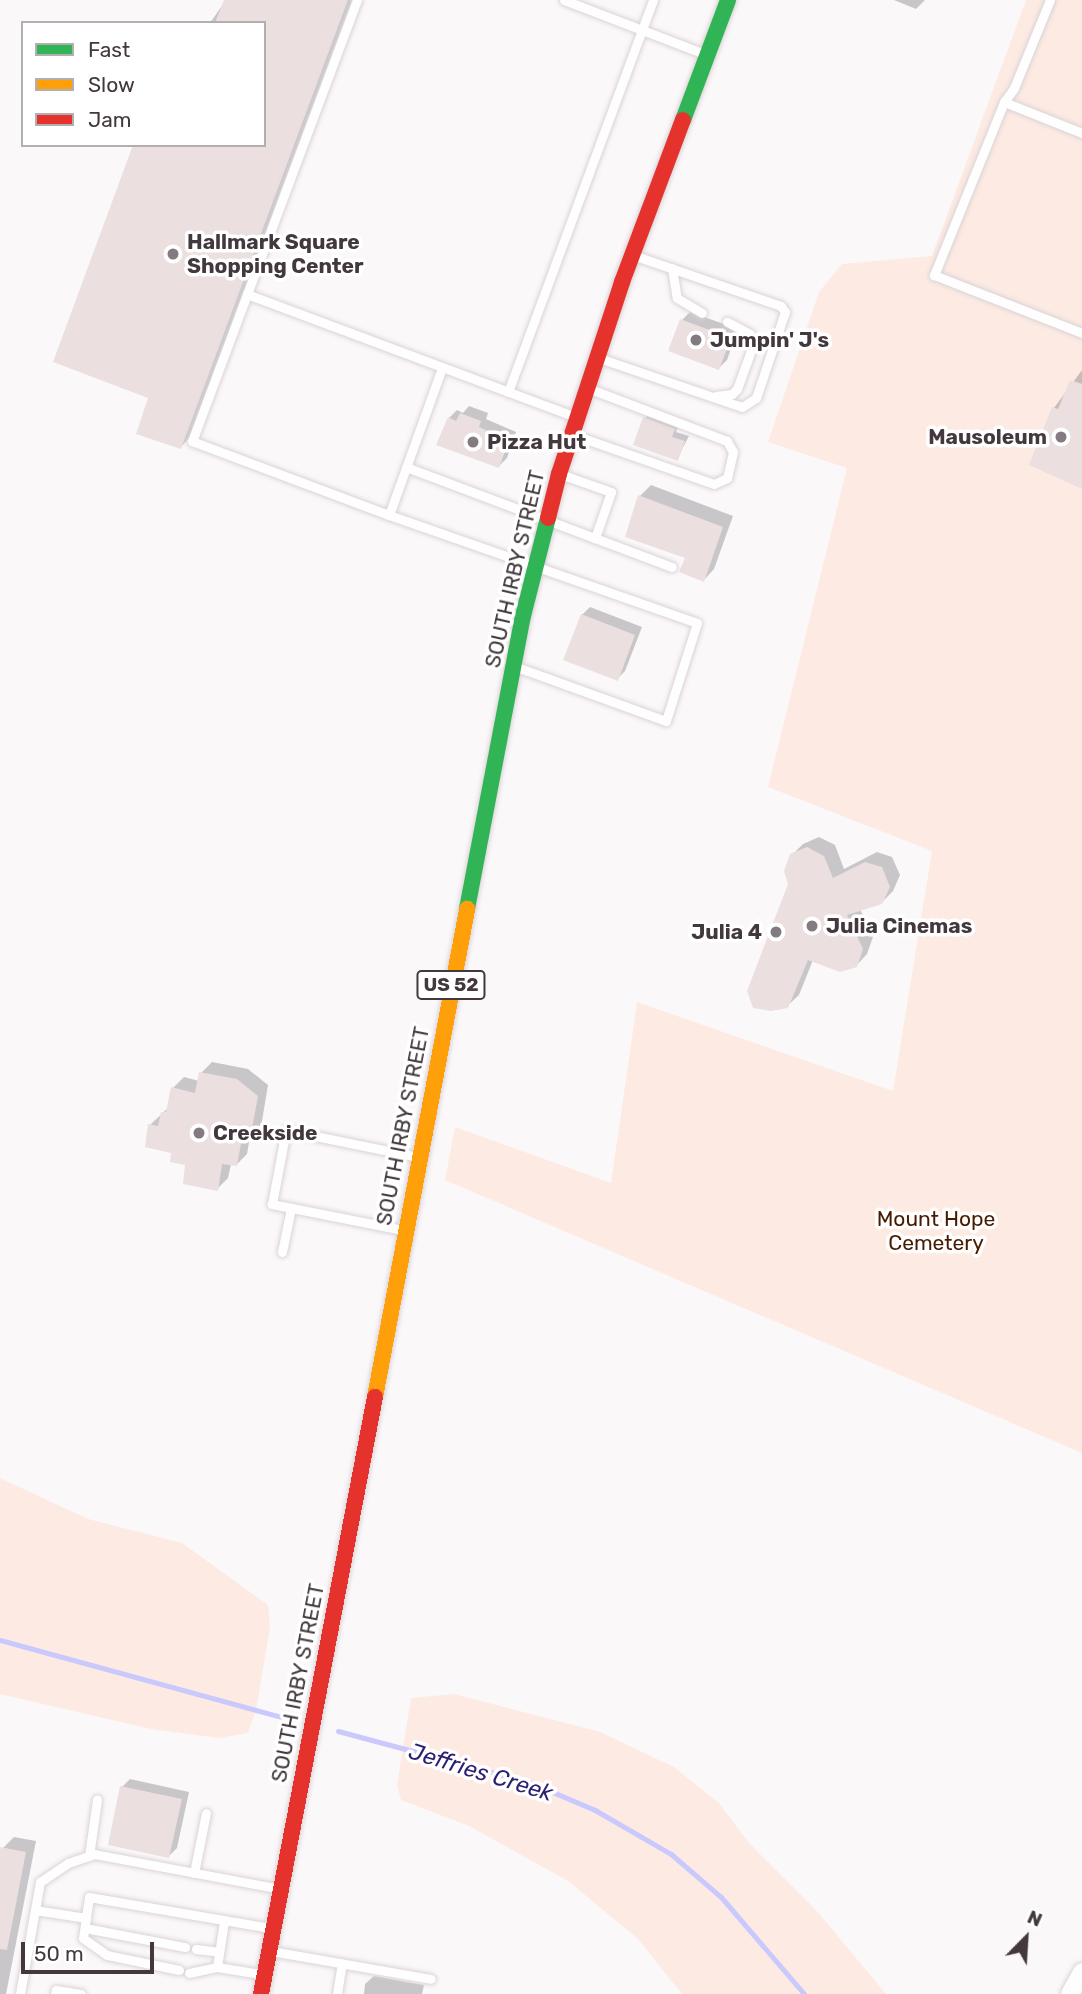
<!DOCTYPE html>
<html>
<head>
<meta charset="utf-8">
<style>
	body { margin:0 }
	#map { position:relative; width:1082px; height:1994px; overflow:hidden; background:#fbf8fa; font-family:Rubik,sans-serif }
	div>[style] { position:absolute }
	[style*='--x'] { left:calc(var(--x)*1px); top:calc(var(--y)*1px); width:calc(var(--w)*1px); rotate:calc(var(--a)*1deg) }
	.green>* { inset:0; background:#fdebe3 }
	.shadow>* { inset:0; background:#0003 }
	.stream>* { height:5px; margin:-2.5px; padding:0 2.5px; transform-origin:2.5px; border-radius:2.5px; background:#c9c9fd }
	.building>* { inset:0; background:#ebdfe0 }
	.roads { filter:drop-shadow(0 0 2px #dad3d7) drop-shadow(0 0 2px #dad3d7) }
	.lane>* { height:9px; margin:-4.5px; padding:0 4.5px; transform-origin:4.5px; border-radius:4.5px; background:#fefefe }
	.street>* { height:18px; margin:-9px; padding:0 9px; transform-origin:9px; border-radius:9px; background:#fefefe }
	.fast>* { height:16px; margin:-8px; padding:0 8px; transform-origin:8px; border-radius:8px; background:#30b455 }
	.slow>* { height:16px; margin:-8px; padding:0 8px; transform-origin:8px; border-radius:8px; background:#ff9f0a }
	.jam>* { height:16px; margin:-8px; padding:0 8px; transform-origin:8px; border-radius:8px; background:#e5322d }
	.dots>* { width:19px; height:19px; translate:-50% -50%; box-sizing:border-box; border:4px solid #fff; border-radius:50% }
	span { translate:-50% -50%; white-space:nowrap; text-align:center; line-height:1.15; -webkit-text-stroke:7px #fff; paint-order:stroke }
	.shield-label span { padding:2px 5px; background:#fff; border:2px solid; border-radius:5px; -webkit-text-stroke-width:0 }
	.shield-label { font-size:19px; color:#42383d; font-weight:700 }
	.poi-label { font-size:21px; color:#42383d; font-weight:700 }
	.left { translate:0 -50%; text-align:left }
	.right { translate:-100% -50%; text-align:right }
	.street-label { font-size:21px; color:#42383d }
	.park-label { font-size:21px; color:#481b00 }
	.water-label { font-size:23px; color:#2c1e70; font-style:italic }
	.legend { position:absolute; left:21px; top:21px; width:245px; height:126px; box-sizing:border-box; background:#fff; border:2px solid #b3afb1; margin:0; padding:9px 12px; list-style:none; font-size:21px; color:#42383d }
	.legend li { display:flex; align-items:center; gap:14px; height:35px }
	.legend b { width:35px; border:2px solid #b3afb1 }
	.north { position:absolute; left:991px; top:1903px; width:70px; height:70px; -webkit-text-stroke:5px #fff; paint-order:stroke; rotate:24deg; font-size:19px; font-weight:700; line-height:28px; text-align:center; color:#42383d }
	.north::after { content:''; display:block; margin:auto; width:24px; height:32px; background:#42383d; clip-path:polygon(50% 0,100% 100%,50% 72%,0 100%) }
	.scale { position:absolute; left:21px; top:1942px; width:133px; height:32px; box-sizing:border-box; border:4px solid #42383d; border-top:0; padding-left:9px; font-size:21px; line-height:24px; white-space:nowrap; color:#42383d; -webkit-text-stroke:5px #fff; paint-order:stroke }
</style>
</head>
<body>
<div id="map">
	<div class="green">
		<i style="clip-path:polygon(1026px 0,1082px 0,1082px 1453px,445px 1180px,455px 1127px,611px 1183px,637px 1002px,893px 1091px,932px 851px,768px 787px,847px 468px,768px 442px,819px 292px,842px 264px,932px 256px)"></i>
		<i style="clip-path:polygon(0 1478px,88px 1519px,182px 1543px,268px 1605px,270px 1628px,256px 1710px,248px 1733px,219px 1738px,151px 1729px,0 1694px)"></i>
		<i style="clip-path:polygon(454px 1694px,600px 1732px,674px 1767px,719px 1803px,749px 1843px,816px 1910px,886px 1994px,682px 1994px,638px 1939px,568px 1881px,469px 1826px,401px 1800px,397px 1785px,411px 1698px)"></i>
	</div>
	<div class="shadow">
		<i style="clip-path:polygon(226px 0,352px 0,189px 438px,181px 447px,264px 145px,264px 23px,210px 23px)"></i>
		<i style="clip-path:polygon(894px 0,925px 0,916px 9px)"></i>
		<i style="clip-path:polygon(690px 312px,738px 329px,727px 360px,719px 368px,682px 320px)"></i>
		<i style="clip-path:polygon(1082px 370px,1082px 487px,1032px 464px,1054px 408px)"></i>
		<i style="clip-path:polygon(469px 406px,488px 413px,486px 419px,516px 432px,507px 458px,499px 466px,449px 418px,457px 410px,463px 413px)"></i>
		<i style="clip-path:polygon(650px 413px,679px 424px,676px 432px,689px 436px,677px 459px,645px 418px)"></i>
		<i style="clip-path:polygon(651px 485px,733px 516px,714px 569px,704px 580px,640px 496px)"></i>
		<i style="clip-path:polygon(590px 607px,642px 627px,625px 671px,617px 679px,582px 615px)"></i>
		<i style="clip-path:polygon(819px 837px,835px 845px,844px 869px,877px 852px,892px 857px,900px 875px,893px 891px,881px 903px,860px 909px,873px 937px,867px 954px,856px 966px,813px 960px,799px 995px,787px 1006px,792px 855px,803px 844px)"></i>
		<i style="clip-path:polygon(212px 1062px,248px 1069px,268px 1085px,261px 1127px,250px 1137px,247px 1154px,236px 1165px,231px 1164px,228px 1178px,217px 1189px,173px 1152px,150px 1125px,169px 1107px,173px 1088px,184px 1077px,199px 1081px,201px 1073px)"></i>
		<i style="clip-path:polygon(130px 1779px,189px 1792px,177px 1848px,169px 1856px,122px 1787px)"></i>
		<i style="clip-path:polygon(14px 1837px,36px 1841px,6px 1994px,0 1994px,0 1861px,3px 1848px)"></i>
		<i style="clip-path:polygon(374px 1976px,424px 1985px,422px 1994px,364px 1994px,365px 1984px)"></i>
	</div>
	<div class="stream">
		<i style="--x:0;--y:1640;--w:296;--a:15.3"></i>
		<i style="--x:338;--y:1731;--w:198;--a:15"></i>
		<i style="--x:529;--y:1782;--w:72;--a:23"></i>
		<i style="--x:595;--y:1810;--w:88;--a:30.1"></i>
		<i style="--x:671;--y:1854;--w:66;--a:40.7"></i>
		<i style="--x:721;--y:1897;--w:128;--a:49.4"></i>
	</div>
	<div class="building">
		<i style="clip-path:polygon(224px 0,348px 0,181px 449px,136px 434px,148px 398px,53px 362px,133px 145px,264px 145px,264px 23px,215px 23px)"></i>
		<i style="clip-path:polygon(680px 319px,731px 338px,719px 370px,668px 351px)"></i>
		<i style="clip-path:polygon(1070px 380px,1082px 384px,1082px 489px,1029px 465px,1052px 407px,1058px 409px)"></i>
		<i style="clip-path:polygon(460px 413px,481px 421px,479px 427px,509px 440px,499px 468px,436px 445px,448px 417px,456px 421px)"></i>
		<i style="clip-path:polygon(643px 417px,675px 429px,672px 437px,685px 441px,678px 461px,633px 445px)"></i>
		<i style="clip-path:polygon(638px 495px,723px 527px,704px 582px,679px 572px,685px 558px,625px 537px)"></i>
		<i style="clip-path:polygon(581px 614px,635px 635px,618px 681px,563px 660px)"></i>
		<i style="clip-path:polygon(807px 847px,824px 856px,833px 878px,865px 862px,882px 867px,890px 887px,882px 904px,847px 915px,863px 949px,857px 967px,840px 972px,808px 960px,788px 1008px,771px 1011px,753px 1008px,747px 991px,788px 884px,784px 871px,790px 854px)"></i>
		<i style="clip-path:polygon(199px 1072px,237px 1079px,258px 1096px,250px 1139px,242px 1138px,237px 1166px,222px 1164px,218px 1191px,183px 1184px,185px 1165px,170px 1162px,171px 1153px,145px 1147px,148px 1124px,158px 1126px,161px 1112px,166px 1112px,171px 1087px,195px 1093px)"></i>
		<i style="clip-path:polygon(120px 1786px,182px 1799px,169px 1858px,108px 1845px)"></i>
		<i style="clip-path:polygon(0 1847px,26px 1852px,7px 1950px,0 1949px)"></i>
	</div>
	<div class="roads">
		<div class="lane">
			<i style="--x:357;--y:0;--w:471;--a:110.5"></i>
			<i style="--x:192;--y:441;--w:210;--a:20.6"></i>
			<i style="--x:389;--y:515;--w:326;--a:19.3"></i>
			<i style="--x:697;--y:623;--w:103;--a:107.6"></i>
			<i style="--x:666;--y:721;--w:158;--a:-160.1"></i>
			<i style="--x:564;--y:0;--w:148;--a:21"></i>
			<i style="--x:1004;--y:102;--w:17;--a:-54"></i>
			<i style="--x:1014;--y:88;--w:95;--a:-67.8"></i>
			<i style="--x:1082;--y:133;--w:84;--a:-158.3"></i>
			<i style="--x:1004;--y:102;--w:187;--a:112"></i>
			<i style="--x:934;--y:275;--w:159;--a:21.4"></i>
			<i style="--x:672;--y:268;--w:30;--a:81"></i>
			<i style="--x:677;--y:298;--w:29;--a:31"></i>
			<i style="--x:247;--y:294;--w:348;--a:20.5"></i>
			<i style="--x:602;--y:359;--w:148;--a:18.9"></i>
			<i style="--x:742;--y:407;--w:17;--a:-33"></i>
			<i style="--x:756;--y:398;--w:91;--a:-71.4"></i>
			<i style="--x:785;--y:312;--w:7;--a:-124"></i>
			<i style="--x:781;--y:306;--w:153;--a:-161"></i>
			<i style="--x:508;--y:392;--w:418;--a:-69.7"></i>
			<i style="--x:716;--y:396;--w:16;--a:-7"></i>
			<i style="--x:732;--y:394;--w:7;--a:-45"></i>
			<i style="--x:737;--y:389;--w:47;--a:-70"></i>
			<i style="--x:753;--y:345;--w:11;--a:-105"></i>
			<i style="--x:750;--y:334;--w:26;--a:-152"></i>
			<i style="--x:577;--y:436;--w:145;--a:19.3"></i>
			<i style="--x:714;--y:484;--w:14;--a:-25"></i>
			<i style="--x:727;--y:478;--w:27;--a:-77"></i>
			<i style="--x:733;--y:452;--w:13;--a:-119"></i>
			<i style="--x:727;--y:441;--w:147;--a:-159.2"></i>
			<i style="--x:406;--y:467;--w:284;--a:20.6"></i>
			<i style="--x:563;--y:475;--w:51;--a:19.5"></i>
			<i style="--x:611;--y:492;--w:49;--a:109.2"></i>
			<i style="--x:389;--y:515;--w:156;--a:-70.2"></i>
			<i style="--x:403;--y:1230;--w:134;--a:-168.8"></i>
			<i style="--x:272;--y:1204;--w:75;--a:-79.3"></i>
			<i style="--x:286;--y:1130;--w:134;--a:11.6"></i>
			<i style="--x:282;--y:1252;--w:45;--a:-78.4"></i>
			<i style="--x:89;--y:1856;--w:57;--a:-81.9"></i>
			<i style="--x:194;--y:1873;--w:61;--a:-78.7"></i>
			<i style="--x:35;--y:1910;--w:52;--a:8.9"></i>
			<i style="--x:85;--y:1928;--w:102;--a:10.8"></i>
			<i style="--x:196;--y:1949;--w:23;--a:7"></i>
			<i style="--x:271;--y:1951;--w:162;--a:9.9"></i>
			<i style="--x:217;--y:1967;--w:47;--a:-81.3"></i>
			<i style="--x:179;--y:1970;--w:74;--a:-168.2"></i>
			<i style="--x:107;--y:1955;--w:29;--a:-145"></i>
			<i style="--x:83;--y:1938;--w:41;--a:-81.7"></i>
			<i style="--x:89;--y:1897;--w:184;--a:9.7"></i>
			<i style="--x:189;--y:1973;--w:29;--a:-12"></i>
			<i style="--x:217;--y:1967;--w:44;--a:9.2"></i>
			<i style="--x:20;--y:1994;--w:114;--a:-79.9"></i>
			<i style="--x:40;--y:1882;--w:34;--a:-34"></i>
			<i style="--x:68;--y:1863;--w:28;--a:-19"></i>
			<i style="--x:94;--y:1854;--w:185;--a:10.6"></i>
			<i style="--x:55;--y:1994;--w:4;--a:-76"></i>
			<i style="--x:56;--y:1990;--w:25;--a:9"></i>
			<i style="--x:337;--y:1994;--w:31;--a:-81"></i>
		</div>
		<div class="street">
			<i style="--x:1070;--y:1994;--w:25;--a:-61"></i>
		</div>
		<div class="fast">
			<i style="--x:683;--y:120;--w:128;--a:-69.4"></i>
			<i style="--x:467;--y:909;--w:298;--a:-79.2"></i>
			<i style="--x:523;--y:616;--w:101;--a:-75.7"></i>
		</div>
		<div class="slow">
			<i style="--x:375;--y:1397;--w:497;--a:-79.3"></i>
		</div>
		<div class="jam">
			<i style="--x:548;--y:518;--w:45;--a:-76"></i>
			<i style="--x:559;--y:474;--w:202;--a:-71.8"></i>
			<i style="--x:622;--y:282;--w:173;--a:-69.4"></i>
			<i style="--x:261;--y:1994;--w:608;--a:-79.19"></i>
		</div>
	</div>
	<div class="dots">
		<i style="left:173px;top:254px;background:#837b7f"></i>
		<i style="left:696px;top:340px;background:#837b7f"></i>
		<i style="left:1061px;top:437px;background:#837b7f"></i>
		<i style="left:473px;top:442px;background:#837b7f"></i>
		<i style="left:812px;top:926px;background:#837b7f"></i>
		<i style="left:776px;top:932px;background:#837b7f"></i>
		<i style="left:199px;top:1133px;background:#837b7f"></i>
	</div>
	<div class="shield-label">
		<span style="left:451px;top:985px">US 52</span>
	</div>
	<div class="poi-label">
		<span class="left" style="left:187px;top:254px">Hallmark Square<br>Shopping Center</span>
		<span class="left" style="left:710px;top:340px">Jumpin' J's</span>
		<span class="right" style="left:1047px;top:437px">Mausoleum</span>
		<span class="left" style="left:487px;top:442px">Pizza Hut</span>
		<span class="left" style="left:826px;top:926px">Julia Cinemas</span>
		<span class="right" style="left:762px;top:932px">Julia 4</span>
		<span class="left" style="left:213px;top:1133px">Creekside</span>
	</div>
	<div class="street-label">
		<span style="left:515px;top:569px;rotate:-77deg">SOUTH IRBY STREET</span>
		<span style="left:403px;top:1126px;rotate:-79deg">SOUTH IRBY STREET</span>
		<span style="left:298px;top:1683px;rotate:-79deg">SOUTH IRBY STREET</span>
	</div>
	<div class="park-label">
		<span style="left:936px;top:1231px">Mount Hope<br>Cemetery</span>
	</div>
	<div class="water-label">
		<span style="left:481px;top:1772px;rotate:17deg">Jeffries Creek</span>
	</div>
	<ul class="legend">
	<li><b style="height:9px;background:#30b455"></b>Fast</li>
	<li><b style="height:9px;background:#ff9f0a"></b>Slow</li>
	<li><b style="height:9px;background:#e5322d"></b>Jam</li>
	</ul>
	<div class="north">N</div>
	<div class="scale">50 m</div>
</div>
</body>
</html>
